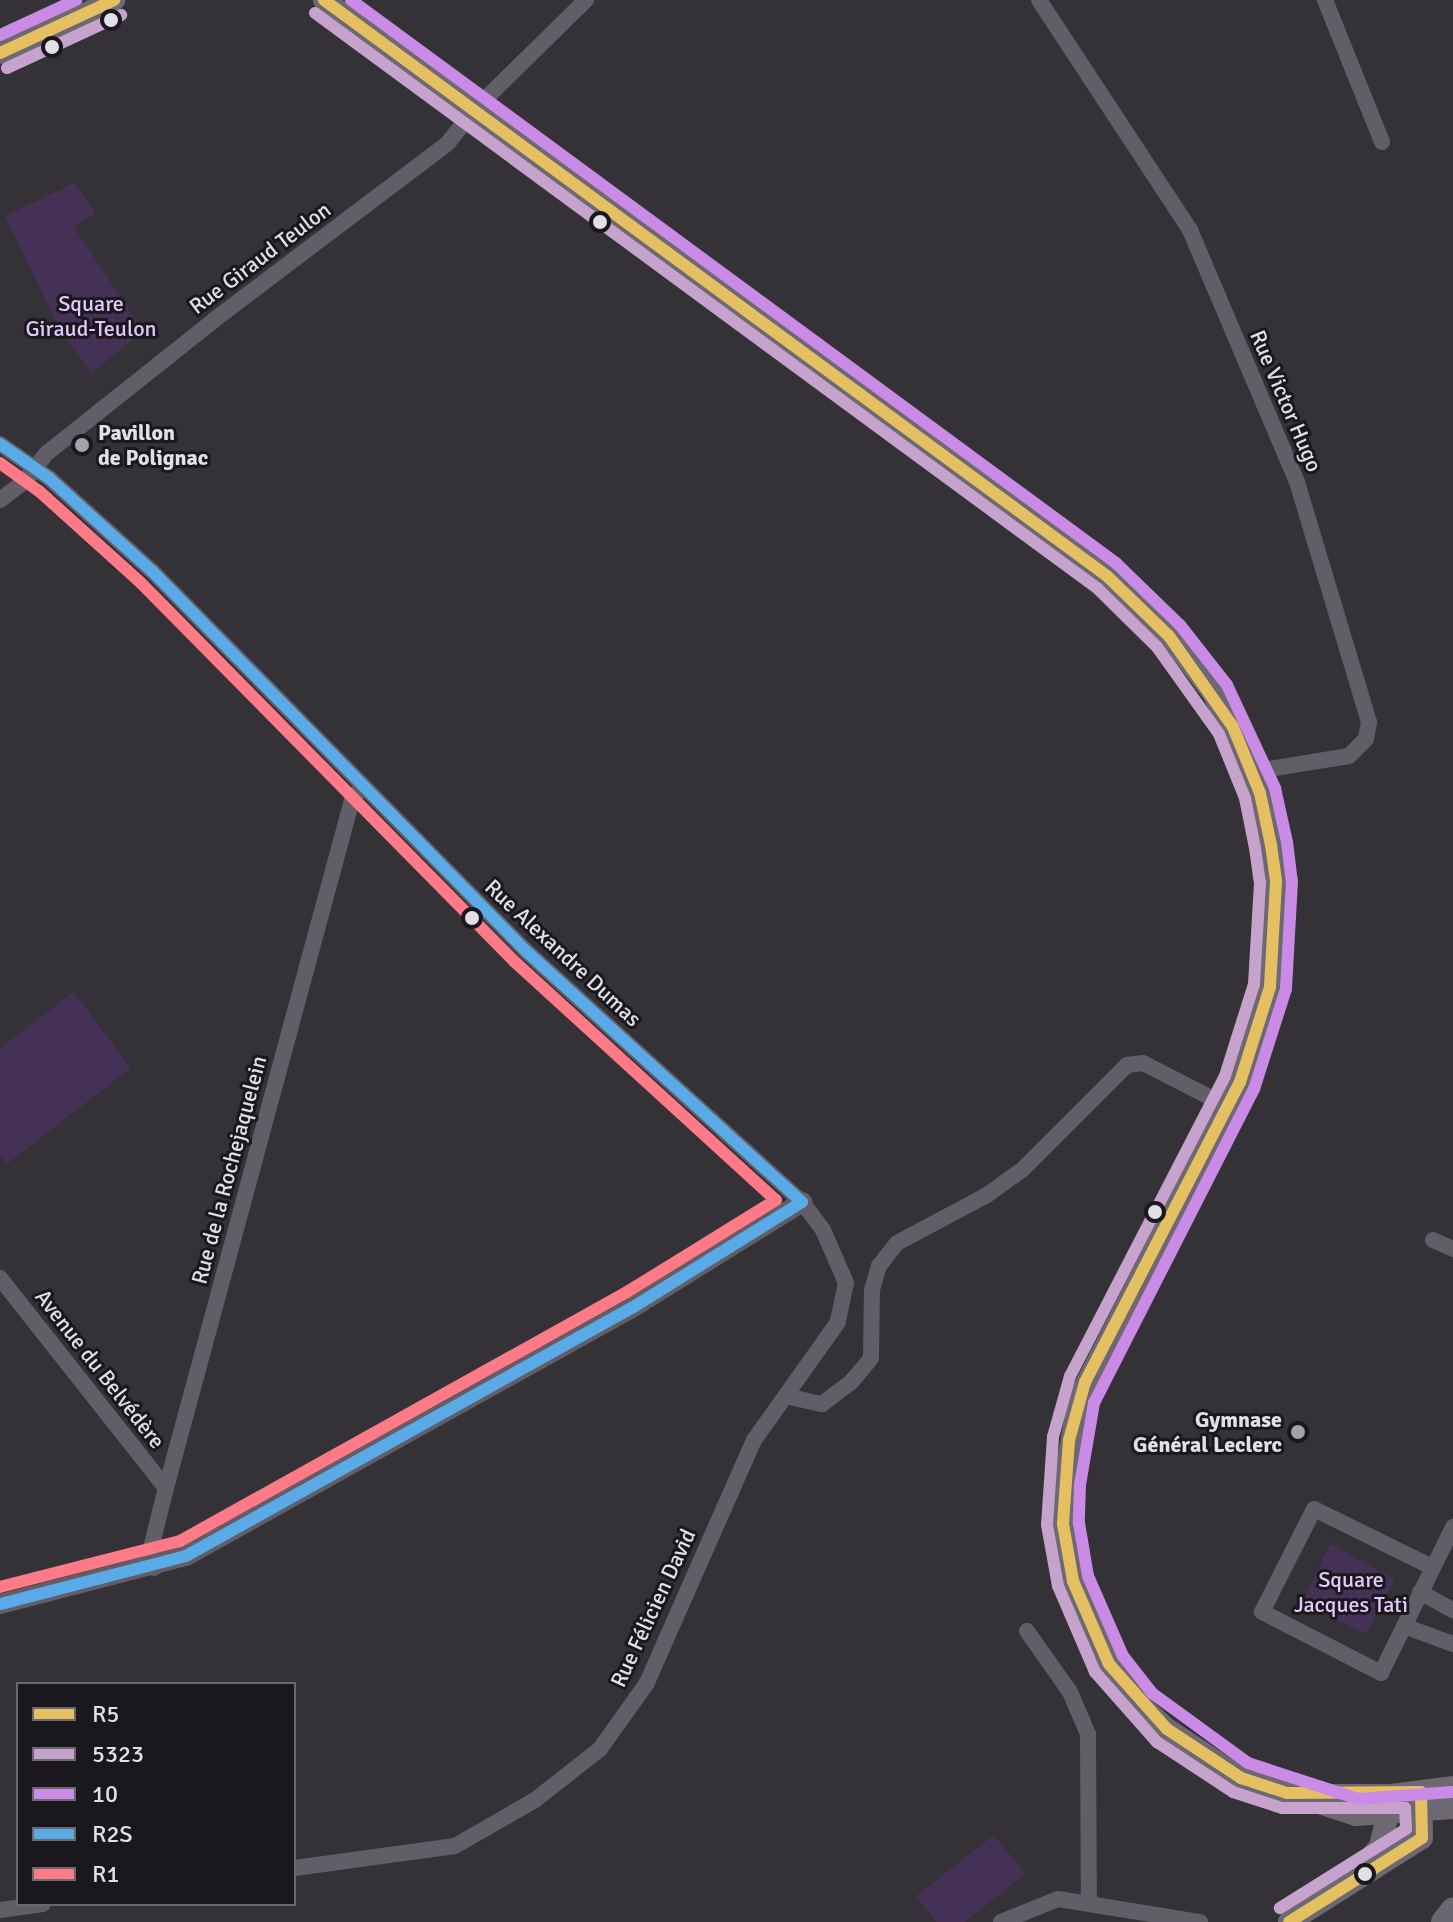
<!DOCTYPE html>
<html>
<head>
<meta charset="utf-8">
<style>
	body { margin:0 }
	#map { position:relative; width:1453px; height:1922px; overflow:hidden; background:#343137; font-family:Signika,sans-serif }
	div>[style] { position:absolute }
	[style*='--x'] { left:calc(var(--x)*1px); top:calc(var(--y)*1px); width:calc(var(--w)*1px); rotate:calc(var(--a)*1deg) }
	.green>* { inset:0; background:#443155 }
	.minor>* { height:16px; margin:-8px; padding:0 8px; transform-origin:8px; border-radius:8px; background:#625e67 }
	.tertiary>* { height:20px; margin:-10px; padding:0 10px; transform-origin:10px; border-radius:10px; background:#625e67 }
	.secondary>* { height:22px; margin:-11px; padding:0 11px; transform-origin:11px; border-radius:11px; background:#6d6872 }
	.primary>* { height:24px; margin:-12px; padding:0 12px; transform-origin:12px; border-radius:12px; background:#6b6771 }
	.bus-1>* { height:12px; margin:-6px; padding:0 6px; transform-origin:6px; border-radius:6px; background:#e5c062 }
	.bus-2>* { height:12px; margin:-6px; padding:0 6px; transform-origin:6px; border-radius:6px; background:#c5a3cd }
	.bus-3>* { height:12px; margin:-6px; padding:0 6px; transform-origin:6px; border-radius:6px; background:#ca8be6 }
	.bus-4>* { height:12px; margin:-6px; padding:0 6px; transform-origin:6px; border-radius:6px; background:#5aaae7 }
	.bus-5>* { height:12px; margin:-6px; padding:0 6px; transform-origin:6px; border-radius:6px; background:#fe7a87 }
	.dots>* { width:22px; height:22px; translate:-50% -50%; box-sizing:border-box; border:4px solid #1a171d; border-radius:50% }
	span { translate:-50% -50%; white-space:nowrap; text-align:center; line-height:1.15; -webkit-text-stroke:6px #1a171d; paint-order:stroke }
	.street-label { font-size:22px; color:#e3dfe7 }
	.park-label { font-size:22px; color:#e1c9f9 }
	.poi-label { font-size:22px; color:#e3dfe7; font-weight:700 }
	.left { translate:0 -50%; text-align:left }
	.right { translate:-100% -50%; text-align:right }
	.legend { position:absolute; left:16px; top:1682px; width:280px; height:224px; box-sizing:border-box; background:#1a171d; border:2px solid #6a676e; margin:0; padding:10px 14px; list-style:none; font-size:24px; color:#e3dfe7 }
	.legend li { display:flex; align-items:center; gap:16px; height:40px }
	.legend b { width:40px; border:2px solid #6a676e }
</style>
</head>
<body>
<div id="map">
	<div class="green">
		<i style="clip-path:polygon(74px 183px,96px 213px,74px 227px,143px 331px,92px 373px,62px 334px,5px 216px)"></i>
		<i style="clip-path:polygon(74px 992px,131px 1068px,7px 1164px,0 1155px,0 1048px)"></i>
		<i style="clip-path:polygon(1330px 1544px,1395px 1579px,1366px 1634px,1302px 1603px)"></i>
		<i style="clip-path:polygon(994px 1835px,1026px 1874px,965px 1922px,936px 1922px,916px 1896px)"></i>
	</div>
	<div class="minor">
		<i style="--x:1039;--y:0;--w:275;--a:56.7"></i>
		<i style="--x:1190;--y:230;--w:274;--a:67"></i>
		<i style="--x:1297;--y:482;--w:251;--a:73.3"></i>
		<i style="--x:1369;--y:722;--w:17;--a:100"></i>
		<i style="--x:1366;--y:739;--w:24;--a:135"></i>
		<i style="--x:1349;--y:756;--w:99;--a:170.7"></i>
		<i style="--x:1325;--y:0;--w:153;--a:68.1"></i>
		<i style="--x:0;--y:444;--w:60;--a:34.8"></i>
		<i style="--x:49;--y:478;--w:139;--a:42.1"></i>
		<i style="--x:152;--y:571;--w:533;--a:45.46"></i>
		<i style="--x:526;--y:951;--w:373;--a:42.3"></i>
		<i style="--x:802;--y:1202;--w:35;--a:53"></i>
		<i style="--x:823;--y:1230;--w:58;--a:66.5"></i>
		<i style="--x:846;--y:1283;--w:40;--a:102"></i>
		<i style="--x:838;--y:1322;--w:145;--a:125.4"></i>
		<i style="--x:754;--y:1440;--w:266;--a:113.8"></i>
		<i style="--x:647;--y:1683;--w:81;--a:125.5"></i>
		<i style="--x:600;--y:1749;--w:83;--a:141.9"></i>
		<i style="--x:535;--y:1800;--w:92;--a:150.1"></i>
		<i style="--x:455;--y:1846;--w:162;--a:172.2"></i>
		<i style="--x:0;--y:500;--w:30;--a:-37"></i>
		<i style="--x:24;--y:482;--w:37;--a:-52"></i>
		<i style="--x:47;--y:453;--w:213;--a:-38.5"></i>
		<i style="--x:214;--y:320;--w:293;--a:-37.1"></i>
		<i style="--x:448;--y:143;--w:39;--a:-52"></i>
		<i style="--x:472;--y:112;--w:160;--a:-44.5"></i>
		<i style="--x:1433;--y:1240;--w:22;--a:24"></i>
		<i style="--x:0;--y:1278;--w:268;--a:51.7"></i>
		<i style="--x:786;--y:1396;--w:37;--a:13"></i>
		<i style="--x:822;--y:1404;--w:38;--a:-37"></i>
		<i style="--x:852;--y:1381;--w:30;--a:-50"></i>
		<i style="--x:871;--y:1358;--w:68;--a:-89.2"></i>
		<i style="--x:872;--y:1290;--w:25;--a:-74"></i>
		<i style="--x:879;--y:1266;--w:29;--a:-52"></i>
		<i style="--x:897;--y:1243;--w:102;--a:-28.1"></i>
		<i style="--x:987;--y:1195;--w:44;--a:-35.8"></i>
		<i style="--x:1023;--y:1169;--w:147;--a:-45"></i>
		<i style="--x:1127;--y:1065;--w:16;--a:-7"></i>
		<i style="--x:1143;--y:1063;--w:94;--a:27.1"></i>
		<i style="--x:1432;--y:1567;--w:131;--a:-153.8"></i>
		<i style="--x:1314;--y:1509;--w:115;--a:116.8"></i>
		<i style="--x:1262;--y:1612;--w:134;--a:27.1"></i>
		<i style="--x:1381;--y:1673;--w:163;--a:-63.7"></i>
		<i style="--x:154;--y:1568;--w:16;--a:-104"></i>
		<i style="--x:150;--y:1552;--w:66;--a:-76"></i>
		<i style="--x:166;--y:1488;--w:713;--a:-74.87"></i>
		<i style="--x:352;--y:800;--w:16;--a:-55"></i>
		<i style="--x:1420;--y:1592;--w:38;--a:29"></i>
		<i style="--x:1404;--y:1626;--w:52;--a:20.2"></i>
		<i style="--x:1027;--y:1631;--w:75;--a:54.8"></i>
		<i style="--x:1070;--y:1692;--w:46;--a:66.8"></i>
		<i style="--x:1088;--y:1734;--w:167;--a:89.7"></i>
		<i style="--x:0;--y:1910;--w:43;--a:-7.9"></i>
		<i style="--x:1001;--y:1922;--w:61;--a:-22"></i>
		<i style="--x:1058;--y:1899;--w:144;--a:9.2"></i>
	</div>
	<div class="tertiary">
		<i style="--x:0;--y:1604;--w:192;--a:-14.5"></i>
		<i style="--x:186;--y:1556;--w:514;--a:-29.11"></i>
		<i style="--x:635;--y:1306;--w:197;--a:-31.9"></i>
	</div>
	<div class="secondary">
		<i style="--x:324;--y:0;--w:972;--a:36.34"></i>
		<i style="--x:1107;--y:576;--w:86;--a:44.1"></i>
		<i style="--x:1169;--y:636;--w:72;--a:52.3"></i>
		<i style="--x:1213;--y:693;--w:110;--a:64.8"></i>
		<i style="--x:1260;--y:793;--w:53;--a:78.1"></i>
		<i style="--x:1271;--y:845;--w:37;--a:82"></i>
		<i style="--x:1276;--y:882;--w:105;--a:93.3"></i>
		<i style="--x:1270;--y:987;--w:100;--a:107.5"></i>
		<i style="--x:1240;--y:1082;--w:355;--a:117"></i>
		<i style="--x:1079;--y:1398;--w:86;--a:100"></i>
		<i style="--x:1064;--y:1483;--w:41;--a:91.4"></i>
		<i style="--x:1063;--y:1524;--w:58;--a:80"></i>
		<i style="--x:1073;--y:1581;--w:90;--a:66.6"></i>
		<i style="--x:1109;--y:1664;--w:51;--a:52.2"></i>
		<i style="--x:1140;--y:1704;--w:37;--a:43"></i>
		<i style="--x:1167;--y:1729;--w:89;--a:33.5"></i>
		<i style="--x:1241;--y:1778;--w:121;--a:17.8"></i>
		<i style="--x:1356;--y:1815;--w:97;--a:-4.1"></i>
		<i style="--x:0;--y:53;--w:126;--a:-24.9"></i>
		<i style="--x:1316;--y:1795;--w:75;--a:0"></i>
		<i style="--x:1391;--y:1795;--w:63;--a:-7.4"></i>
		<i style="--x:1362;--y:1867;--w:28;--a:-49"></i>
		<i style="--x:1380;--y:1846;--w:45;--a:-76"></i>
		<i style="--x:1289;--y:1922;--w:157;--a:-32.3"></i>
		<i style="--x:1422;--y:1838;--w:46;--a:-91.2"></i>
	</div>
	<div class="primary">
		<i style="--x:1443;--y:1922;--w:16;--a:-52"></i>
	</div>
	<div class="bus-1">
		<i style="--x:324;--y:0;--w:972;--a:36.34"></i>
		<i style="--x:1107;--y:576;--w:86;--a:44.1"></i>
		<i style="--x:1169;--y:636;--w:111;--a:54.9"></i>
		<i style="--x:1233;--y:727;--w:71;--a:67.8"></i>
		<i style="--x:1260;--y:793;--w:53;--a:78.1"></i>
		<i style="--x:1271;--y:845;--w:37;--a:82"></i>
		<i style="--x:1276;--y:882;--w:105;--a:93.3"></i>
		<i style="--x:1270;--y:987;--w:100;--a:107.5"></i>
		<i style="--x:1240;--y:1082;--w:338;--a:117.3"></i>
		<i style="--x:1085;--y:1382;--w:60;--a:105.4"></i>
		<i style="--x:1069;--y:1440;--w:84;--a:94.1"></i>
		<i style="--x:1063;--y:1524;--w:58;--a:80"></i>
		<i style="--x:1073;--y:1581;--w:90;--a:66.6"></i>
		<i style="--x:1109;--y:1664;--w:87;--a:48.3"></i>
		<i style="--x:1167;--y:1729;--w:89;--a:33.5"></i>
		<i style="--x:1241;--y:1778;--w:48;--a:18.1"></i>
		<i style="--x:1287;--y:1793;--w:134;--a:-0.4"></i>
		<i style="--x:1421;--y:1792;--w:46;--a:88.8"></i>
		<i style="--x:1422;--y:1838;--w:157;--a:147.7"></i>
		<i style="--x:0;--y:53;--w:126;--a:-24.9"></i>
	</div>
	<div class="bus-2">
		<i style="--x:315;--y:13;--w:971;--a:36.33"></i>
		<i style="--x:1097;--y:588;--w:84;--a:44.5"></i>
		<i style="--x:1157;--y:647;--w:107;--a:54.5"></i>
		<i style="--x:1219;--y:734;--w:69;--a:67.9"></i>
		<i style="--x:1245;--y:798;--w:51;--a:78.7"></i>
		<i style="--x:1255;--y:848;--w:35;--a:82"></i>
		<i style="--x:1260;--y:883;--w:101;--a:93.4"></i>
		<i style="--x:1254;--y:984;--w:96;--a:107.5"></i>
		<i style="--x:1225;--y:1076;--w:338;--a:117.3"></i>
		<i style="--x:1070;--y:1376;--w:63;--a:105.6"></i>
		<i style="--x:1053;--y:1437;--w:88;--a:93.9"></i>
		<i style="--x:1047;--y:1525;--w:62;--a:79.8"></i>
		<i style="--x:1058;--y:1586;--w:94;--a:66.7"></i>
		<i style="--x:1095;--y:1672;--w:94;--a:48.5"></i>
		<i style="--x:1157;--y:1742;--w:91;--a:33.3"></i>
		<i style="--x:1233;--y:1792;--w:52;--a:18.1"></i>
		<i style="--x:1282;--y:1808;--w:123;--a:0"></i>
		<i style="--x:1405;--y:1808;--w:21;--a:87"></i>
		<i style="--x:1406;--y:1829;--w:149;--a:147.9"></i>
		<i style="--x:7;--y:68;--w:126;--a:-24.9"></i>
	</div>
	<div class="bus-3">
		<i style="--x:351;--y:0;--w:950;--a:36.35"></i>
		<i style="--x:1116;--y:563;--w:89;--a:44.1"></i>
		<i style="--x:1180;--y:625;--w:76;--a:51.9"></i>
		<i style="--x:1227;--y:685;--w:114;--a:65"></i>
		<i style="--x:1275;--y:788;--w:55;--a:77.5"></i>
		<i style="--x:1287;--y:842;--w:39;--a:83"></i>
		<i style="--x:1292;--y:881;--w:108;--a:93.2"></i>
		<i style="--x:1286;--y:989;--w:105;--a:107.7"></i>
		<i style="--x:1254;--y:1089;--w:352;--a:117"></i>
		<i style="--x:1094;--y:1403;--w:83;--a:99.7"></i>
		<i style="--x:1080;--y:1485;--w:38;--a:92"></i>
		<i style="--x:1079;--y:1523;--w:54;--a:80.4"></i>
		<i style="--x:1088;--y:1576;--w:87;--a:66.4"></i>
		<i style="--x:1123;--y:1656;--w:47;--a:51.9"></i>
		<i style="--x:1152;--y:1693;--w:119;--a:36.1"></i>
		<i style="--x:1248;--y:1763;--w:116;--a:18.1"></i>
		<i style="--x:1358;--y:1799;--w:94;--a:-4.3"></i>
		<i style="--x:0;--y:35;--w:84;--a:-24.7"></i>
	</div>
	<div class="bus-4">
		<i style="--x:0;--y:444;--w:60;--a:34.8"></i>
		<i style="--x:49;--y:478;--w:139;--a:42.1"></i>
		<i style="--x:152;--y:571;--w:533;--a:45.46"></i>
		<i style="--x:526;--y:951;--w:373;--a:42.3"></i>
		<i style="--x:802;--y:1202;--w:197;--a:148.1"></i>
		<i style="--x:635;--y:1306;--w:514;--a:150.89"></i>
		<i style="--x:186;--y:1556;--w:192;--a:165.5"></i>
	</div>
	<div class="bus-5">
		<i style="--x:0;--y:463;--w:48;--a:35.7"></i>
		<i style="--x:39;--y:491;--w:137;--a:42"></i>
		<i style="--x:141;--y:583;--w:532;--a:45.38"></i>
		<i style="--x:515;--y:962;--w:353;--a:42.4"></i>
		<i style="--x:776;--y:1200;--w:175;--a:148.3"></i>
		<i style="--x:627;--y:1292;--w:512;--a:150.88"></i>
		<i style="--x:180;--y:1541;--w:186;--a:165.7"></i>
	</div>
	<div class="dots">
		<i style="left:111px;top:20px;background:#e3dfe7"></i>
		<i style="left:52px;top:47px;background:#e3dfe7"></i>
		<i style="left:600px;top:222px;background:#e3dfe7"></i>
		<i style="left:82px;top:445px;background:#a6a2a9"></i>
		<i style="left:472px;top:918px;background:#e3dfe7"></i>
		<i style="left:1155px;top:1212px;background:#e3dfe7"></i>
		<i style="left:1298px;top:1432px;background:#a6a2a9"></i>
		<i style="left:1365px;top:1874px;background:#e3dfe7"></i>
	</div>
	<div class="street-label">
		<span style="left:260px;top:258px;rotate:-37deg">Rue Giraud Teulon</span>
		<span style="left:1286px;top:401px;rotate:67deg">Rue Victor Hugo</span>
		<span style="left:563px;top:953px;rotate:43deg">Rue Alexandre Dumas</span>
		<span style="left:229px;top:1170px;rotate:-75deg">Rue de la Rochejaquelein</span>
		<span style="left:100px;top:1369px;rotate:52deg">Avenue du Belvédère</span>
		<span style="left:653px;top:1608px;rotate:-65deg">Rue Félicien David</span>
	</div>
	<div class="park-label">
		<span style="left:91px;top:316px">Square<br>Giraud-Teulon</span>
		<span style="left:1351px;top:1592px">Square<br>Jacques Tati</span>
	</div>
	<div class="poi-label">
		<span class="left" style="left:98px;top:445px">Pavillon<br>de Polignac</span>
		<span class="right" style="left:1282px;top:1432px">Gymnase<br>Général Leclerc</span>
	</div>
	<ul class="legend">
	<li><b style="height:10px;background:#e5c062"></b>R5</li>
	<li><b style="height:10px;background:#c5a3cd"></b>5323</li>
	<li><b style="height:10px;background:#ca8be6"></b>10</li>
	<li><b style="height:10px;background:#5aaae7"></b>R2S</li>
	<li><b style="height:10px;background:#fe7a87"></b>R1</li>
	</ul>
</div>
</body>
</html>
